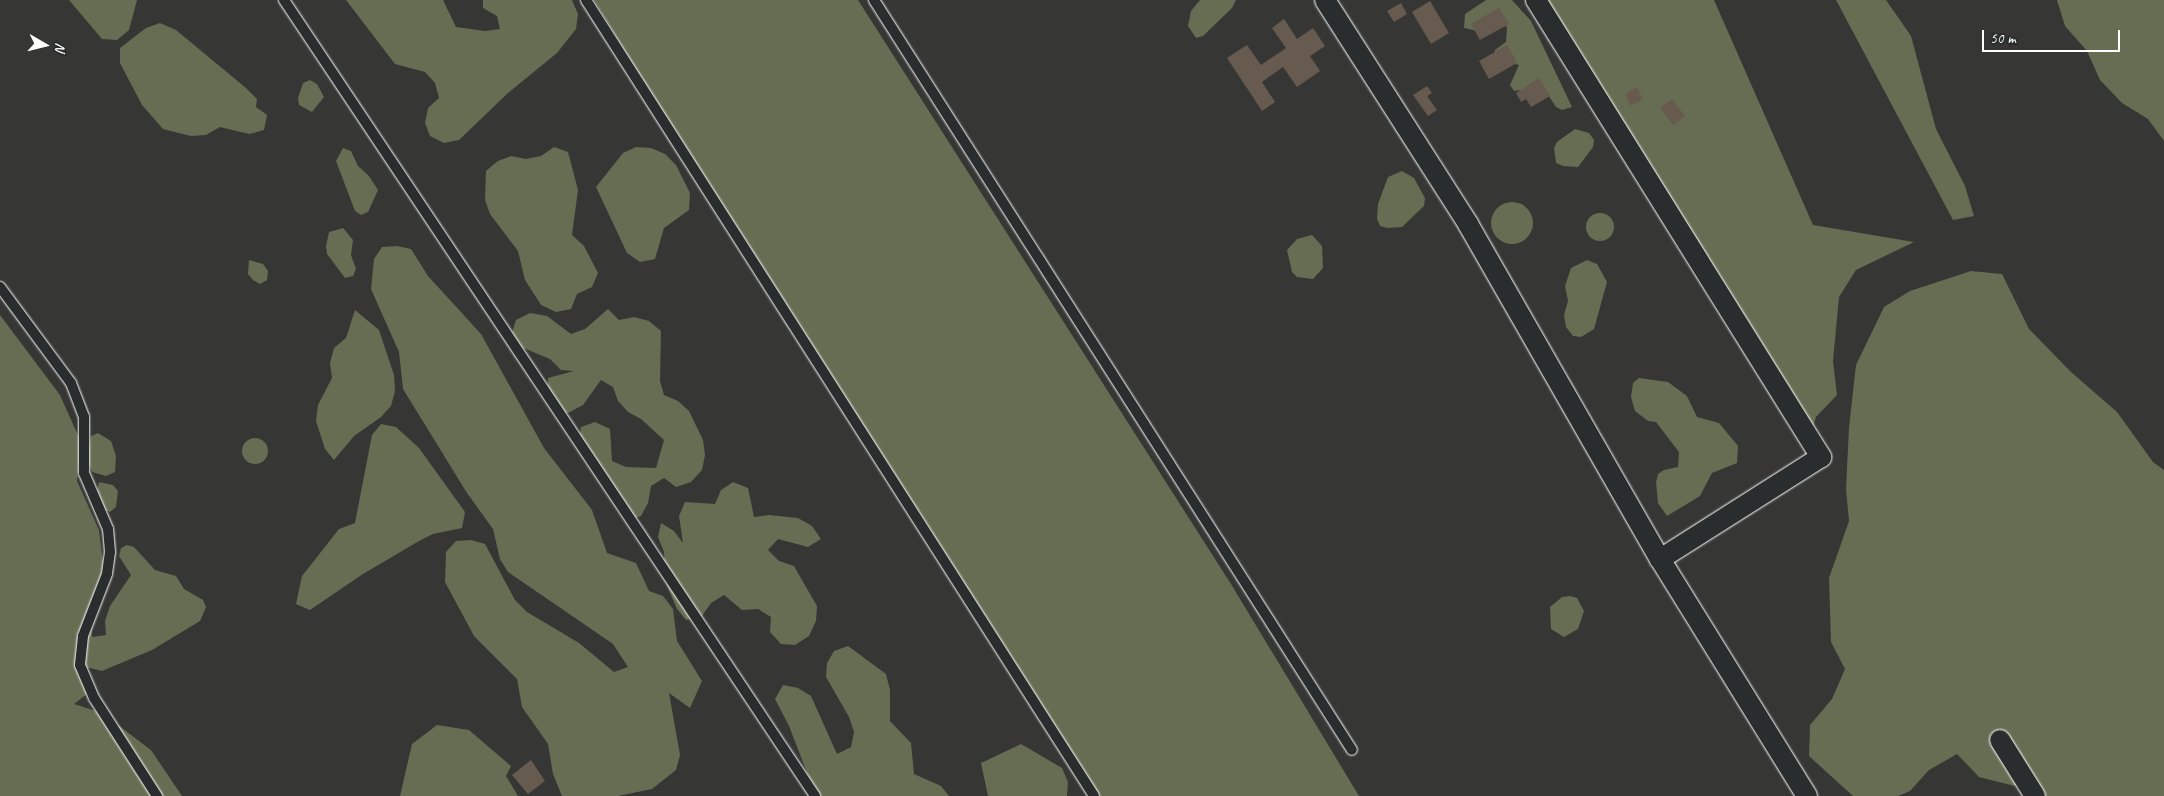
<!DOCTYPE html>
<html>
<head>
<meta charset="utf-8">
<style>
	body { margin:0 }
	#map { position:relative; width:2164px; height:796px; overflow:hidden; background:#363634; font-family:Caveat,sans-serif }
	div>[style] { position:absolute }
	[style*='--x'] { left:calc(var(--x)*1px); top:calc(var(--y)*1px); width:calc(var(--w)*1px); rotate:calc(var(--a)*1deg) }
	.green>* { inset:0; background:#666d52 }
	.round { border-radius:50% }
	.building>* { inset:0; background:#675a4e }
	.roads { filter:drop-shadow(0 0 1px #fff) drop-shadow(0 0 1px #fff) }
	.lane>* { height:10px; margin:-5px; padding:0 5px; transform-origin:5px; border-radius:5px; background:#2a2d2e }
	.street>* { height:20px; margin:-10px; padding:0 10px; transform-origin:10px; border-radius:10px; background:#2a2d2e }
	span { translate:-50% -50%; white-space:nowrap; text-align:center; line-height:1.15; -webkit-text-stroke:5px #2a2d2e; paint-order:stroke }
	.north { position:absolute; left:20px; top:20px; width:50px; height:50px; -webkit-text-stroke:4px #2a2d2e; paint-order:stroke; rotate:98deg; font-size:14px; font-weight:700; line-height:20px; text-align:center; color:#fff }
	.north::after { content:''; display:block; margin:auto; width:18px; height:22px; background:#fff; clip-path:polygon(50% 0,100% 100%,50% 72%,0 100%) }
	.scale { position:absolute; left:1982px; top:30px; width:138px; height:22px; box-sizing:border-box; border:2px solid #fff; border-top:0; padding-left:6px; font-size:15px; line-height:18px; white-space:nowrap; color:#fff; -webkit-text-stroke:4px #2a2d2e; paint-order:stroke }
</style>
</head>
<body>
<div id="map">
	<div class="green">
		<i style="clip-path:polygon(69px 0,137px 0,129px 30px,117px 40px,102px 39px)"></i>
		<i style="clip-path:polygon(346px 0,443px 0,456px 27px,485px 31px,500px 29px,497px 16px,483px 8px,483px 0,572px 0,578px 14px,576px 29px,557px 53px,508px 93px,459px 140px,444px 143px,430px 136px,425px 123px,428px 108px,439px 98px,435px 83px,425px 72px,395px 64px)"></i>
		<i style="clip-path:polygon(594px 0,858px 0,1231px 584px,1359px 796px,1088px 796px,1091px 792px,703px 179px)"></i>
		<i style="clip-path:polygon(1200px 0,1236px 0,1232px 8px,1203px 36px,1196px 38px,1188px 26px,1191px 11px)"></i>
		<i style="clip-path:polygon(1486px 0,1512px 0,1531px 21px,1572px 107px,1562px 110px,1556px 107px,1543px 87px,1514px 91px,1510px 85px,1519px 65px,1494px 58px,1495px 50px,1506px 42px,1507px 27px,1500px 23px,1478px 31px,1464px 28px,1465px 14px)"></i>
		<i style="clip-path:polygon(1529px 0,1714px 0,1813px 225px,1914px 242px,1856px 270px,1839px 297px,1833px 361px,1837px 395px,1816px 417px,1813px 427px)"></i>
		<i style="clip-path:polygon(1836px 0,1886px 0,1911px 36px,1936px 129px,1965px 186px,1974px 216px,1953px 220px)"></i>
		<i style="clip-path:polygon(2057px 0,2164px 0,2164px 141px,2148px 119px,2122px 103px,2100px 80px,2087px 51px,2065px 26px)"></i>
		<i style="clip-path:polygon(160px 23px,176px 30px,246px 88px,257px 99px,256px 107px,267px 115px,264px 130px,249px 134px,220px 127px,206px 135px,191px 136px,163px 129px,142px 105px,120px 63px,120px 48px,146px 28px)"></i>
		<i style="clip-path:polygon(310px 80px,317px 84px,324px 97px,312px 112px,299px 105px,298px 98px,303px 83px)"></i>
		<i style="clip-path:polygon(1575px 129px,1589px 133px,1594px 140px,1593px 147px,1578px 167px,1563px 166px,1556px 163px,1554px 148px,1557px 142px)"></i>
		<i style="clip-path:polygon(554px 147px,568px 152px,578px 190px,572px 235px,584px 246px,598px 273px,592px 287px,577px 294px,571px 309px,556px 312px,541px 305px,525px 280px,518px 251px,490px 214px,485px 200px,486px 171px,498px 161px,511px 156px,526px 159px,541px 156px)"></i>
		<i style="clip-path:polygon(636px 147px,651px 148px,665px 154px,676px 165px,690px 193px,689px 210px,664px 228px,655px 259px,640px 262px,627px 253px,596px 187px,623px 153px)"></i>
		<i style="clip-path:polygon(343px 148px,351px 151px,358px 166px,369px 176px,378px 190px,368px 212px,361px 215px,355px 211px,336px 161px)"></i>
		<i style="clip-path:polygon(1402px 171px,1414px 178px,1425px 198px,1424px 206px,1402px 227px,1388px 228px,1380px 226px,1377px 219px,1378px 204px,1388px 177px)"></i>
		<i class="round" style="left:1491px;top:202px;width:42px;height:42px"></i>
		<i class="round" style="left:1586px;top:213px;width:28px;height:28px"></i>
		<i style="clip-path:polygon(343px 228px,353px 240px,351px 255px,356px 269px,353px 276px,345px 278px,327px 254px,326px 246px,329px 232px)"></i>
		<i style="clip-path:polygon(1312px 235px,1322px 246px,1323px 268px,1313px 279px,1297px 277px,1292px 272px,1287px 250px,1297px 239px)"></i>
		<i style="clip-path:polygon(397px 246px,411px 249px,428px 276px,481px 334px,544px 448px,592px 510px,607px 553px,636px 563px,649px 591px,663px 596px,673px 609px,677px 641px,702px 681px,690px 708px,669px 693px,680px 755px,676px 770px,652px 789px,618px 796px,562px 796px,553px 774px,548px 744px,522px 707px,517px 679px,474px 636px,445px 582px,446px 552px,456px 541px,471px 540px,485px 544px,515px 600px,527px 612px,579px 643px,614px 672px,628px 667px,613px 644px,508px 572px,500px 559px,493px 529px,467px 493px,403px 389px,399px 352px,371px 289px,374px 259px,382px 247px)"></i>
		<i style="clip-path:polygon(249px 260px,263px 264px,268px 271px,267px 280px,260px 284px,253px 280px,248px 274px)"></i>
		<i style="clip-path:polygon(1587px 260px,1597px 264px,1607px 282px,1594px 329px,1581px 337px,1573px 336px,1566px 327px,1564px 315px,1568px 301px,1565px 286px,1571px 268px)"></i>
		<i style="clip-path:polygon(1971px 271px,2002px 274px,2029px 329px,2071px 372px,2117px 412px,2153px 462px,2164px 470px,2164px 796px,2041px 796px,2035px 791px,1979px 777px,1957px 754px,1929px 770px,1910px 791px,1898px 796px,1853px 796px,1809px 756px,1810px 725px,1832px 699px,1845px 669px,1831px 642px,1829px 578px,1849px 521px,1846px 489px,1849px 427px,1856px 365px,1884px 307px,1910px 291px)"></i>
		<i style="clip-path:polygon(608px 309px,619px 320px,634px 317px,649px 321px,661px 331px,660px 381px,664px 395px,678px 401px,689px 411px,703px 440px,705px 455px,702px 470px,691px 482px,676px 487px,664px 478px,651px 486px,648px 503px,641px 516px,626px 521px,579px 443px,581px 427px,595px 422px,610px 429px,612px 461px,626px 467px,656px 468px,664px 440px,641px 419px,628px 412px,618px 401px,613px 387px,601px 380px,583px 405px,568px 413px,553px 407px,547px 392px,548px 378px,574px 371px,561px 370px,550px 359px,521px 347px,512px 333px,516px 320px,530px 313px,547px 316px,571px 334px,585px 329px)"></i>
		<i style="clip-path:polygon(355px 310px,379px 330px,394px 375px,395px 391px,391px 406px,381px 417px,354px 436px,334px 460px,325px 449px,316px 421px,318px 405px,332px 378px,330px 363px,334px 348px,346px 338px)"></i>
		<i style="clip-path:polygon(0 315px,60px 395px,81px 442px,77px 481px,99px 530px,105px 579px,91px 611px,92px 637px,106px 635px,105px 621px,110px 606px,131px 575px,119px 556px,121px 548px,127px 545px,134px 547px,155px 570px,176px 576px,184px 589px,203px 600px,206px 607px,200px 621px,152px 650px,102px 671px,82px 666px,92px 690px,74px 704px,102px 713px,151px 750px,182px 796px,0 796px)"></i>
		<i style="clip-path:polygon(1639px 378px,1668px 382px,1687px 396px,1697px 417px,1719px 423px,1738px 446px,1737px 463px,1712px 473px,1700px 496px,1667px 516px,1658px 503px,1656px 482px,1658px 474px,1664px 470px,1678px 467px,1679px 452px,1656px 422px,1648px 421px,1635px 411px,1631px 397px,1633px 383px)"></i>
		<i style="clip-path:polygon(381px 424px,396px 427px,419px 448px,465px 512px,462px 528px,433px 534px,419px 541px,363px 574px,310px 610px,296px 604px,302px 576px,339px 529px,355px 523px,372px 435px)"></i>
		<i style="clip-path:polygon(98px 433px,111px 441px,116px 456px,115px 472px,106px 476px,92px 472px,87px 458px,91px 436px)"></i>
		<i class="round" style="left:242px;top:438px;width:26px;height:26px"></i>
		<i style="clip-path:polygon(99px 482px,113px 485px,118px 491px,116px 507px,110px 512px,103px 509px,96px 496px)"></i>
		<i style="clip-path:polygon(733px 482px,748px 488px,754px 517px,769px 515px,798px 518px,812px 526px,821px 539px,808px 547px,778px 539px,768px 550px,779px 561px,794px 566px,817px 606px,816px 621px,809px 636px,795px 645px,781px 644px,770px 632px,771px 617px,758px 609px,742px 610px,724px 595px,711px 603px,702px 616px,686px 620px,677px 609px,665px 581px,664px 552px,658px 537px,661px 523px,674px 531px,683px 543px,679px 516px,685px 502px,715px 504px,721px 490px)"></i>
		<i style="clip-path:polygon(1570px 596px,1577px 598px,1584px 611px,1578px 629px,1564px 637px,1551px 629px,1550px 607px,1562px 597px)"></i>
		<i style="clip-path:polygon(848px 646px,886px 674px,890px 690px,890px 721px,911px 743px,914px 774px,941px 786px,949px 796px,816px 796px,789px 726px,775px 699px,783px 685px,798px 688px,811px 696px,837px 754px,851px 747px,854px 732px,849px 717px,826px 677px,827px 663px,834px 651px)"></i>
		<i style="clip-path:polygon(437px 725px,469px 730px,511px 766px,506px 776px,518px 796px,400px 796px,412px 744px)"></i>
		<i style="clip-path:polygon(1021px 744px,1062px 768px,1068px 782px,1067px 796px,988px 796px,981px 763px)"></i>
	</div>
	<div class="building">
		<i style="clip-path:polygon(1430px 1px,1449px 33px,1431px 44px,1412px 12px)"></i>
		<i style="clip-path:polygon(1401px 3px,1407px 14px,1394px 22px,1387px 11px)"></i>
		<i style="clip-path:polygon(1499px 8px,1509px 24px,1480px 40px,1471px 24px)"></i>
		<i style="clip-path:polygon(1284px 19px,1297px 39px,1313px 28px,1325px 46px,1310px 56px,1320px 71px,1297px 87px,1283px 67px,1262px 82px,1275px 102px,1262px 111px,1227px 58px,1247px 45px,1261px 65px,1286px 48px,1272px 28px)"></i>
		<i style="clip-path:polygon(1507px 45px,1517px 63px,1489px 79px,1479px 61px)"></i>
		<i style="clip-path:polygon(1539px 78px,1550px 96px,1531px 107px,1526px 99px,1521px 102px,1516px 93px)"></i>
		<i style="clip-path:polygon(1427px 86px,1432px 93px,1427px 96px,1437px 110px,1428px 116px,1413px 95px)"></i>
		<i style="clip-path:polygon(1637px 87px,1643px 99px,1631px 106px,1625px 94px)"></i>
		<i style="clip-path:polygon(1672px 99px,1685px 116px,1673px 125px,1660px 108px)"></i>
		<i style="clip-path:polygon(531px 760px,545px 781px,528px 794px,512px 775px)"></i>
	</div>
	<div class="roads">
		<div class="lane">
			<i style="--x:284;--y:0;--w:957;--a:56.29"></i>
			<i style="--x:586;--y:0;--w:944;--a:57.45"></i>
			<i style="--x:874;--y:0;--w:889;--a:57.49"></i>
			<i style="--x:0;--y:287;--w:119;--a:53.5"></i>
			<i style="--x:71;--y:383;--w:36;--a:69"></i>
			<i style="--x:84;--y:417;--w:56;--a:90"></i>
			<i style="--x:84;--y:473;--w:61;--a:66.8"></i>
			<i style="--x:108;--y:529;--w:23;--a:85"></i>
			<i style="--x:110;--y:552;--w:22;--a:98"></i>
			<i style="--x:107;--y:574;--w:66;--a:111.2"></i>
			<i style="--x:83;--y:636;--w:29;--a:96"></i>
			<i style="--x:80;--y:665;--w:36;--a:67"></i>
			<i style="--x:94;--y:698;--w:117;--a:57.3"></i>
		</div>
		<div class="street">
			<i style="--x:1325;--y:0;--w:266;--a:57.4"></i>
			<i style="--x:1468;--y:224;--w:386;--a:60.2"></i>
			<i style="--x:1660;--y:559;--w:279;--a:58.2"></i>
			<i style="--x:1536;--y:0;--w:539;--a:58.05"></i>
			<i style="--x:1821;--y:457;--w:191;--a:147.6"></i>
			<i style="--x:2000;--y:740;--w:66;--a:58"></i>
		</div>
	</div>
	<div class="north">N</div>
	<div class="scale">50 m</div>
</div>
</body>
</html>
